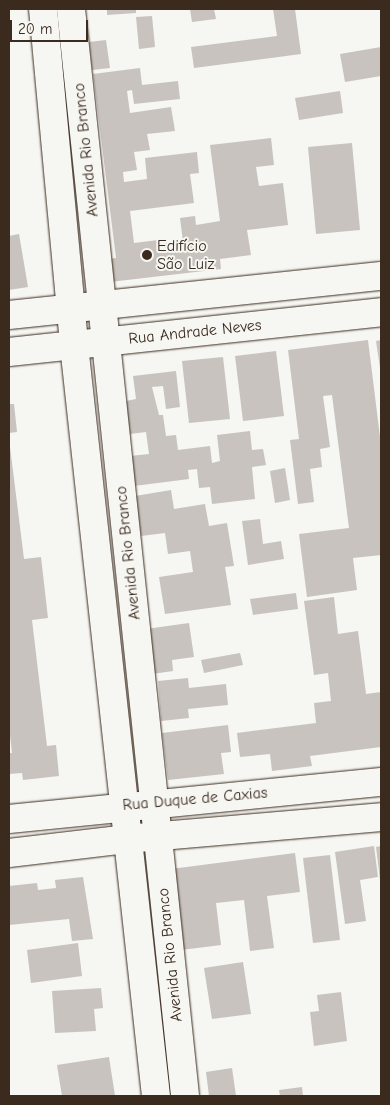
<!DOCTYPE html>
<html>
<head>
<meta charset="utf-8">
<style>
	body { margin:0 }
	#map { position:relative; width:390px; height:1105px; overflow:hidden; background:#f6f6f2; font-family:"Comic Neue",sans-serif }
	div>[style] { position:absolute }
	[style*='--x'] { left:calc(var(--x)*1px); top:calc(var(--y)*1px); width:calc(var(--w)*1px); rotate:calc(var(--a)*1deg) }
	.building>* { inset:0; background:#c8c3be }
	.roads { filter:drop-shadow(0 0 1px #3b2a1e) drop-shadow(0 0 1px #3b2a1e) }
	.minor>* { height:28px; margin:-14px; padding:0 14px; transform-origin:14px; border-radius:14px; background:#f6f6f2 }
	.dots>* { width:14px; height:14px; translate:-50% -50%; box-sizing:border-box; border:2px solid #f6f6f2; border-radius:50% }
	span { translate:-50% -50%; white-space:nowrap; text-align:center; line-height:1.15; -webkit-text-stroke:4px #f6f6f2; paint-order:stroke }
	.street-label { font-size:16px; color:#3b2a1e }
	.poi-label { font-size:16px; color:#3b2a1e }
	.left { translate:0 -50%; text-align:left }
	.frame { position:absolute; inset:0; border:10px solid #3b2a1e; pointer-events:none }
	.scale { position:absolute; left:10px; top:20px; width:78px; height:22px; box-sizing:border-box; border:2px solid #3b2a1e; border-top:0; padding-left:6px; font-size:15px; line-height:18px; white-space:nowrap; color:#3b2a1e; -webkit-text-stroke:4px #f6f6f2; paint-order:stroke }
</style>
</head>
<body>
<div id="map">
	<div class="building">
		<i style="clip-path:polygon(107px 9px,136px 9px,136px 13px,107px 15px)"></i>
		<i style="clip-path:polygon(190px 9px,214px 9px,216px 19px,192px 22px)"></i>
		<i style="clip-path:polygon(273px 9px,295px 9px,301px 54px,194px 68px,191px 47px,277px 36px)"></i>
		<i style="clip-path:polygon(152px 16px,155px 47px,139px 49px,136px 17px)"></i>
		<i style="clip-path:polygon(106px 40px,110px 68px,92px 70px,89px 42px)"></i>
		<i style="clip-path:polygon(381px 47px,381px 76px,345px 82px,340px 54px)"></i>
		<i style="clip-path:polygon(140px 68px,142px 85px,178px 81px,180px 99px,134px 104px,132px 90px,127px 91px,130px 113px,171px 107px,175px 131px,147px 134px,150px 150px,134px 152px,137px 170px,123px 172px,124px 182px,147px 179px,145px 158px,197px 152px,199px 173px,190px 174px,194px 203px,130px 211px,134px 243px,166px 239px,168px 252px,184px 250px,180px 218px,195px 216px,196px 225px,220px 221px,210px 145px,271px 138px,274px 165px,256px 167px,259px 186px,283px 183px,288px 225px,247px 230px,251px 255px,220px 259px,221px 269px,110px 282px,107px 259px,116px 258px,93px 74px)"></i>
		<i style="clip-path:polygon(340px 91px,343px 113px,299px 120px,295px 98px)"></i>
		<i style="clip-path:polygon(352px 143px,360px 230px,316px 234px,308px 147px)"></i>
		<i style="clip-path:polygon(19px 234px,28px 287px,9px 290px,9px 236px)"></i>
		<i style="clip-path:polygon(368px 340px,381px 445px,381px 555px,353px 558px,357px 590px,307px 597px,299px 534px,349px 528px,332px 395px,323px 396px,330px 447px,320px 449px,322px 467px,310px 469px,314px 502px,298px 504px,290px 440px,299px 439px,288px 350px)"></i>
		<i style="clip-path:polygon(381px 340px,381px 368px,380px 368px,376px 341px)"></i>
		<i style="clip-path:polygon(276px 351px,284px 416px,243px 421px,235px 356px)"></i>
		<i style="clip-path:polygon(223px 357px,230px 419px,189px 423px,182px 361px)"></i>
		<i style="clip-path:polygon(176px 371px,180px 407px,166px 409px,163px 386px,152px 387px,159px 415px,163px 415px,166px 436px,176px 435px,178px 450px,210px 446px,212px 463px,220px 461px,217px 435px,250px 431px,252px 450px,263px 449px,266px 465px,252px 467px,255px 499px,212px 504px,210px 487px,199px 488px,197px 469px,188px 470px,189px 479px,134px 486px,130px 456px,149px 454px,146px 432px,130px 434px,126px 401px,136px 399px,133px 376px)"></i>
		<i style="clip-path:polygon(9px 404px,14px 404px,17px 432px,9px 433px)"></i>
		<i style="clip-path:polygon(9px 439px,24px 559px,41px 557px,48px 618px,32px 620px,47px 746px,56px 745px,59px 776px,23px 780px,22px 773px,9px 774px,9px 753px,12px 753px,9px 727px)"></i>
		<i style="clip-path:polygon(285px 468px,290px 500px,275px 503px,270px 471px)"></i>
		<i style="clip-path:polygon(171px 490px,174px 509px,205px 504px,209px 526px,227px 523px,234px 566px,225px 567px,231px 605px,165px 614px,159px 577px,193px 572px,190px 551px,168px 554px,165px 533px,141px 536px,135px 496px)"></i>
		<i style="clip-path:polygon(260px 519px,263px 544px,281px 541px,284px 559px,248px 565px,242px 521px)"></i>
		<i style="clip-path:polygon(296px 593px,298px 609px,253px 615px,250px 599px)"></i>
		<i style="clip-path:polygon(334px 597px,338px 634px,358px 631px,366px 694px,381px 692px,381px 747px,310px 756px,312px 766px,272px 771px,270px 754px,240px 757px,237px 733px,316px 723px,314px 703px,331px 701px,328px 673px,314px 675px,304px 601px)"></i>
		<i style="clip-path:polygon(189px 623px,194px 657px,172px 660px,173px 671px,152px 674px,146px 629px)"></i>
		<i style="clip-path:polygon(240px 653px,243px 665px,204px 673px,201px 660px)"></i>
		<i style="clip-path:polygon(188px 678px,189px 688px,226px 684px,228px 705px,188px 709px,189px 718px,161px 721px,158px 681px)"></i>
		<i style="clip-path:polygon(228px 725px,231px 752px,221px 753px,224px 774px,168px 780px,162px 733px)"></i>
		<i style="clip-path:polygon(374px 846px,378px 877px,360px 880px,366px 921px,345px 924px,335px 852px)"></i>
		<i style="clip-path:polygon(381px 846px,381px 880px,380px 880px,376px 847px)"></i>
		<i style="clip-path:polygon(295px 853px,300px 892px,267px 896px,274px 948px,250px 951px,244px 900px,216px 903px,221px 945px,181px 950px,171px 869px)"></i>
		<i style="clip-path:polygon(330px 855px,340px 940px,313px 943px,303px 858px)"></i>
		<i style="clip-path:polygon(83px 877px,93px 939px,72px 941px,69px 919px,9px 925px,9px 886px,37px 883px,38px 890px,56px 888px,55px 880px)"></i>
		<i style="clip-path:polygon(78px 943px,82px 976px,31px 983px,27px 950px)"></i>
		<i style="clip-path:polygon(243px 962px,251px 1014px,212px 1019px,204px 968px)"></i>
		<i style="clip-path:polygon(101px 988px,103px 1008px,94px 1009px,96px 1031px,55px 1033px,52px 991px)"></i>
		<i style="clip-path:polygon(341px 992px,347px 1041px,314px 1046px,310px 1012px,319px 1011px,317px 995px)"></i>
		<i style="clip-path:polygon(109px 1057px,115px 1096px,62px 1096px,57px 1065px)"></i>
		<i style="clip-path:polygon(232px 1068px,236px 1096px,209px 1096px,206px 1072px)"></i>
		<i style="clip-path:polygon(302px 1087px,303px 1096px,280px 1096px,279px 1090px)"></i>
	</div>
	<div class="roads">
		<div class="minor">
			<i style="--x:43;--y:9;--w:337;--a:84.7"></i>
			<i style="--x:74;--y:345;--w:755;--a:83.77"></i>
			<i style="--x:71;--y:9;--w:1093;--a:84.01"></i>
			<i style="--x:9;--y:315;--w:374;--a:-6"></i>
			<i style="--x:9;--y:352;--w:374;--a:-6.1"></i>
			<i style="--x:9;--y:819;--w:374;--a:-5.7"></i>
			<i style="--x:9;--y:853;--w:118;--a:-6.8"></i>
			<i style="--x:126;--y:839;--w:256;--a:-4.9"></i>
		</div>
	</div>
	<div class="dots">
		<i style="left:147px;top:255px;background:#3b2a1e"></i>
	</div>
	<div class="street-label">
		<span style="left:86px;top:150px;rotate:-96deg">Avenida Rio Branco</span>
		<span style="left:195px;top:332px;rotate:-6deg">Rua Andrade Neves</span>
		<span style="left:128px;top:553px;rotate:-96deg">Avenida Rio Branco</span>
		<span style="left:195px;top:799px;rotate:-5deg">Rua Duque de Caxias</span>
		<span style="left:170px;top:955px;rotate:-96deg">Avenida Rio Branco</span>
	</div>
	<div class="poi-label">
		<span class="left" style="left:157px;top:255px">Edifício<br>São Luiz</span>
	</div>
	<div class="frame"></div>
	<div class="scale">20 m</div>
</div>
</body>
</html>
